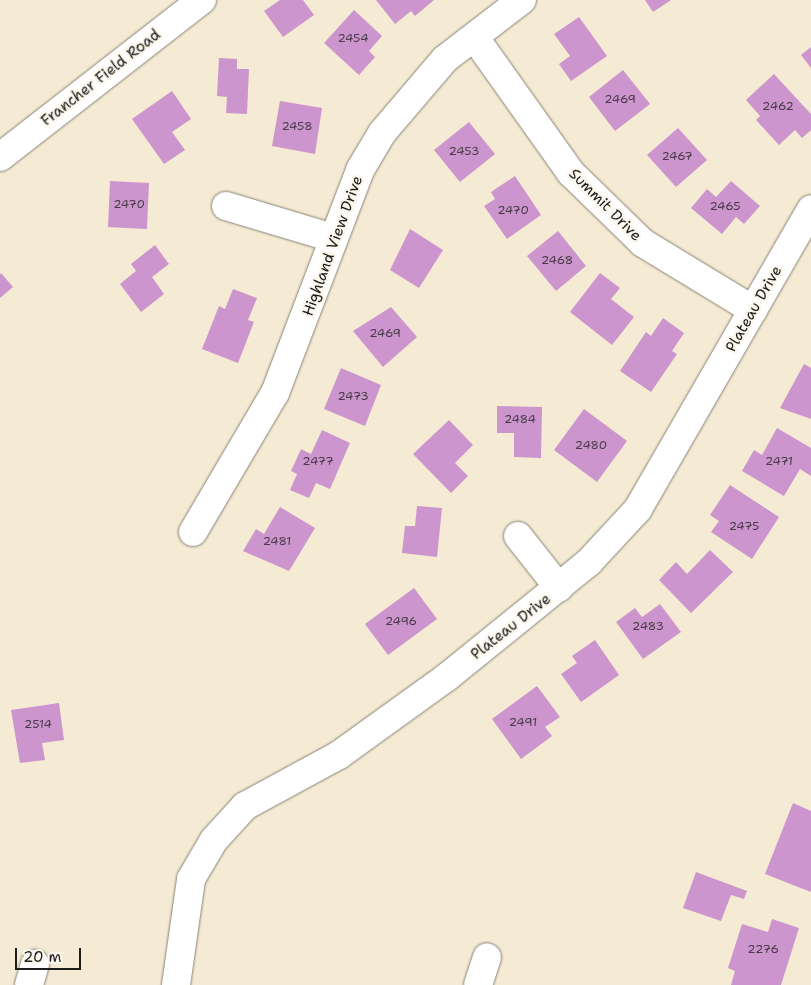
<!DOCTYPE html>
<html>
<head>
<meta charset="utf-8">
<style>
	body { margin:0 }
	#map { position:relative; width:811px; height:985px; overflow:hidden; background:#f5ead3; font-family:"Shantell Sans",sans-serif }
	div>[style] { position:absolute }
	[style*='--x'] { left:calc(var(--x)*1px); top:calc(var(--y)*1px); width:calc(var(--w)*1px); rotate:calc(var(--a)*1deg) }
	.building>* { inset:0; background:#cc95cd }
	.roads { filter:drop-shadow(0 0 1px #888378) drop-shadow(0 0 1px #888378) }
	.minor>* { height:28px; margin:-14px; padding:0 14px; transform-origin:14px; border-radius:14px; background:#fff }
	span { translate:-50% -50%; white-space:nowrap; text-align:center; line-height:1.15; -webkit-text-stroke:5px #fbf7ec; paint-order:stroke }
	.number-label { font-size:12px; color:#483a48 }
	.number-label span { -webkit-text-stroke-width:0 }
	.street-label { font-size:15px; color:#1c1c1c }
	.scale { position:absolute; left:15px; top:948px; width:66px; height:22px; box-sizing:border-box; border:2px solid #1c1c1c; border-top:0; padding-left:6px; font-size:15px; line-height:18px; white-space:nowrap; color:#1c1c1c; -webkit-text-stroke:4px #fbf7ec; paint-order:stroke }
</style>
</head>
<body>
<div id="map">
	<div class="building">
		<i style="clip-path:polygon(280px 0,303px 0,314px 15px,283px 37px,264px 11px)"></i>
		<i style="clip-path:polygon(376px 0,434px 0,415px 16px,411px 11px,395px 24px)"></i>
		<i style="clip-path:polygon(645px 0,671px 0,653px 12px)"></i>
		<i style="clip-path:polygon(354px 10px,382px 36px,369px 51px,375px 57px,359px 75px,324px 43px)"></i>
		<i style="clip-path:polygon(579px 17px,607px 56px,571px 81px,559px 64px,570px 56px,554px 34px)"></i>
		<i style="clip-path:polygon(811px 47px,811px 68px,801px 55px)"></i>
		<i style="clip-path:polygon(219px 58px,237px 59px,237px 69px,249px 69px,247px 114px,226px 113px,227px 97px,217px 96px)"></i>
		<i style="clip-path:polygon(623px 70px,650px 104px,615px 131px,589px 97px)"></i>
		<i style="clip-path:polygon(774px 74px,811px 114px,811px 130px,802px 138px,795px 130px,779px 145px,756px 120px,760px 116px,746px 100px)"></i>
		<i style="clip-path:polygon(172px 91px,191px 119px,172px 132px,185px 150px,164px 164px,132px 119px)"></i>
		<i style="clip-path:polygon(280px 101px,322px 108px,315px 154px,272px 146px)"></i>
		<i style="clip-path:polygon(469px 122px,495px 154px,460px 182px,434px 150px)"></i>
		<i style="clip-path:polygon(678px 128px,707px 160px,676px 187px,647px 155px)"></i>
		<i style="clip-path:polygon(515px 176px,541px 215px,507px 239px,484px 206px,495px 199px,491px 192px)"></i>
		<i style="clip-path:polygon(110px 181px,149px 183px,147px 229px,108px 227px)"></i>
		<i style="clip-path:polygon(731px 181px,760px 206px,744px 224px,736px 217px,722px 234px,691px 208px,707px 189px,716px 197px)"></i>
		<i style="clip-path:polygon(410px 229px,443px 250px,419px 288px,390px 270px)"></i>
		<i style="clip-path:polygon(558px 231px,586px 266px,556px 291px,527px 256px)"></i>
		<i style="clip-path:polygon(155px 245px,169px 264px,152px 277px,164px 294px,141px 312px,120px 284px,136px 271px,131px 264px)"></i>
		<i style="clip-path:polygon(1px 273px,13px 287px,0 298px,0 275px)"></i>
		<i style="clip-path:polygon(600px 273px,620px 288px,611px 299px,634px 317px,612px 345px,570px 312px)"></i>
		<i style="clip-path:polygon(233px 289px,257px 298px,248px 320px,254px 322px,238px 363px,202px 349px,219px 306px,225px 309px)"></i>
		<i style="clip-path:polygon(391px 307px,417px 337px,383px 367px,353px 331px)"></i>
		<i style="clip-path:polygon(663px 318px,684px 333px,672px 351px,677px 354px,651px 392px,620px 371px,646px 332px,651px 336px)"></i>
		<i style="clip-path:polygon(804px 364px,811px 368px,811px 419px,780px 408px)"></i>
		<i style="clip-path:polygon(341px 368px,381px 385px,365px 426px,324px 409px)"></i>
		<i style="clip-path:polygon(497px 406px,542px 407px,541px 458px,514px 457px,514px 433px,497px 433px)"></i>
		<i style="clip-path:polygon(584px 409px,627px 441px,597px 482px,554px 450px)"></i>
		<i style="clip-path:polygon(449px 420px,473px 445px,455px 463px,468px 476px,451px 493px,413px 454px)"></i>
		<i style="clip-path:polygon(777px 428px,811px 448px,811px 476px,800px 469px,784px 496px,742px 471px,754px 450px,762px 455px)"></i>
		<i style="clip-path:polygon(322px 430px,350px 443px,330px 489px,316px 483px,309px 498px,290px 490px,297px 474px,291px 471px,301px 449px,311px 454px)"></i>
		<i style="clip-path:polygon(730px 485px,779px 517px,752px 559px,711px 532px,719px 521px,710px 515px)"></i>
		<i style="clip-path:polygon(417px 506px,442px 508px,437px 557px,402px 553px,405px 526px,415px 526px)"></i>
		<i style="clip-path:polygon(280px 507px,315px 528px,289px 571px,243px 551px,256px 529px,264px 534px)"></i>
		<i style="clip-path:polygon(710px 550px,733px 572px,691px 613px,659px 580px,676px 562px,687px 574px)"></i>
		<i style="clip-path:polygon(414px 588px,437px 619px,388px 655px,365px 624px)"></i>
		<i style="clip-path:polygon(660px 604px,681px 632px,643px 659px,616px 622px,635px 608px,642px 617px)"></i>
		<i style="clip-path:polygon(595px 640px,619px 675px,581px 702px,561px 674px,577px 663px,572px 656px)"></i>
		<i style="clip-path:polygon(537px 686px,560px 717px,545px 727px,552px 736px,521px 759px,492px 719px)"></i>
		<i style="clip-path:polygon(59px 703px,64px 740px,42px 743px,45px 760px,20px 763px,11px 710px)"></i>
		<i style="clip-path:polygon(793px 803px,811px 811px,811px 892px,765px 874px)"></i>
		<i style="clip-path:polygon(696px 872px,747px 891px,744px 899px,731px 895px,721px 921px,683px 908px)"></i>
		<i style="clip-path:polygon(772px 919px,799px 928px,781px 985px,731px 985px,735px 971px,728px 968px,742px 924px,768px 932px)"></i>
	</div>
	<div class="roads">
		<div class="minor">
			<i style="--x:475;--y:38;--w:166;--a:54.6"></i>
			<i style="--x:571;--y:173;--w:100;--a:44.2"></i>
			<i style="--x:643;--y:243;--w:129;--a:31.3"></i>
			<i style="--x:0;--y:157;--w:256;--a:-37.9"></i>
			<i style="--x:226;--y:206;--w:112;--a:16.7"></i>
			<i style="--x:193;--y:532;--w:161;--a:-59.5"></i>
			<i style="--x:275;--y:393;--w:239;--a:-69.1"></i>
			<i style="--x:360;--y:170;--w:43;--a:-59.3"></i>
			<i style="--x:382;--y:133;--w:97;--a:-49.6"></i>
			<i style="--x:445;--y:59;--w:97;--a:-37.5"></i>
			<i style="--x:518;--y:536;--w:66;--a:51.7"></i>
			<i style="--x:29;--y:985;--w:22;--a:-74"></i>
			<i style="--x:176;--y:985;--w:107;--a:-81.9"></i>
			<i style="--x:191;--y:879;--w:45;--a:-59.5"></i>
			<i style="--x:214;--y:840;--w:46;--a:-47.6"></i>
			<i style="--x:245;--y:806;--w:107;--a:-28.5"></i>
			<i style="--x:339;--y:755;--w:133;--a:-35.8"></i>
			<i style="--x:447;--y:677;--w:183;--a:-39"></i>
			<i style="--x:589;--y:562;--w:72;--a:-47.2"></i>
			<i style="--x:638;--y:509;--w:346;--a:-60"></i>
			<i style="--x:478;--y:985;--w:29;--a:-72"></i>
		</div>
	</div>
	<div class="number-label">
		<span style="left:353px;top:39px">2454</span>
		<span style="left:620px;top:100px">2469</span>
		<span style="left:778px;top:107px">2462</span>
		<span style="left:297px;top:127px">2458</span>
		<span style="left:464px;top:152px">2453</span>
		<span style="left:677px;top:157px">2467</span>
		<span style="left:129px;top:205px">2470</span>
		<span style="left:725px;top:207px">2465</span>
		<span style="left:513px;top:211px">2470</span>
		<span style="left:557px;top:261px">2468</span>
		<span style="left:385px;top:334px">2469</span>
		<span style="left:353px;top:397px">2473</span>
		<span style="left:520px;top:420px">2484</span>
		<span style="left:591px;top:446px">2480</span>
		<span style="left:318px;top:462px">2477</span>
		<span style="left:779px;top:462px">2471</span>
		<span style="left:744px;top:527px">2475</span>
		<span style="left:277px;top:542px">2481</span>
		<span style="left:401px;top:622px">2496</span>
		<span style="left:648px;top:627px">2483</span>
		<span style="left:523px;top:723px">2491</span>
		<span style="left:38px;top:725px">2514</span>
		<span style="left:763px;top:950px">2276</span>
	</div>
	<div class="street-label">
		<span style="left:101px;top:78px;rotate:-38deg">Francher Field Road</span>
		<span style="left:605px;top:205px;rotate:45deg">Summit Drive</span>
		<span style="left:333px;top:246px;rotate:-70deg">Highland View Drive</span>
		<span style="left:754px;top:309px;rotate:-60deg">Plateau Drive</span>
		<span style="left:511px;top:627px;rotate:-38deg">Plateau Drive</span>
	</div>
	<div class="scale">20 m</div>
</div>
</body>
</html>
